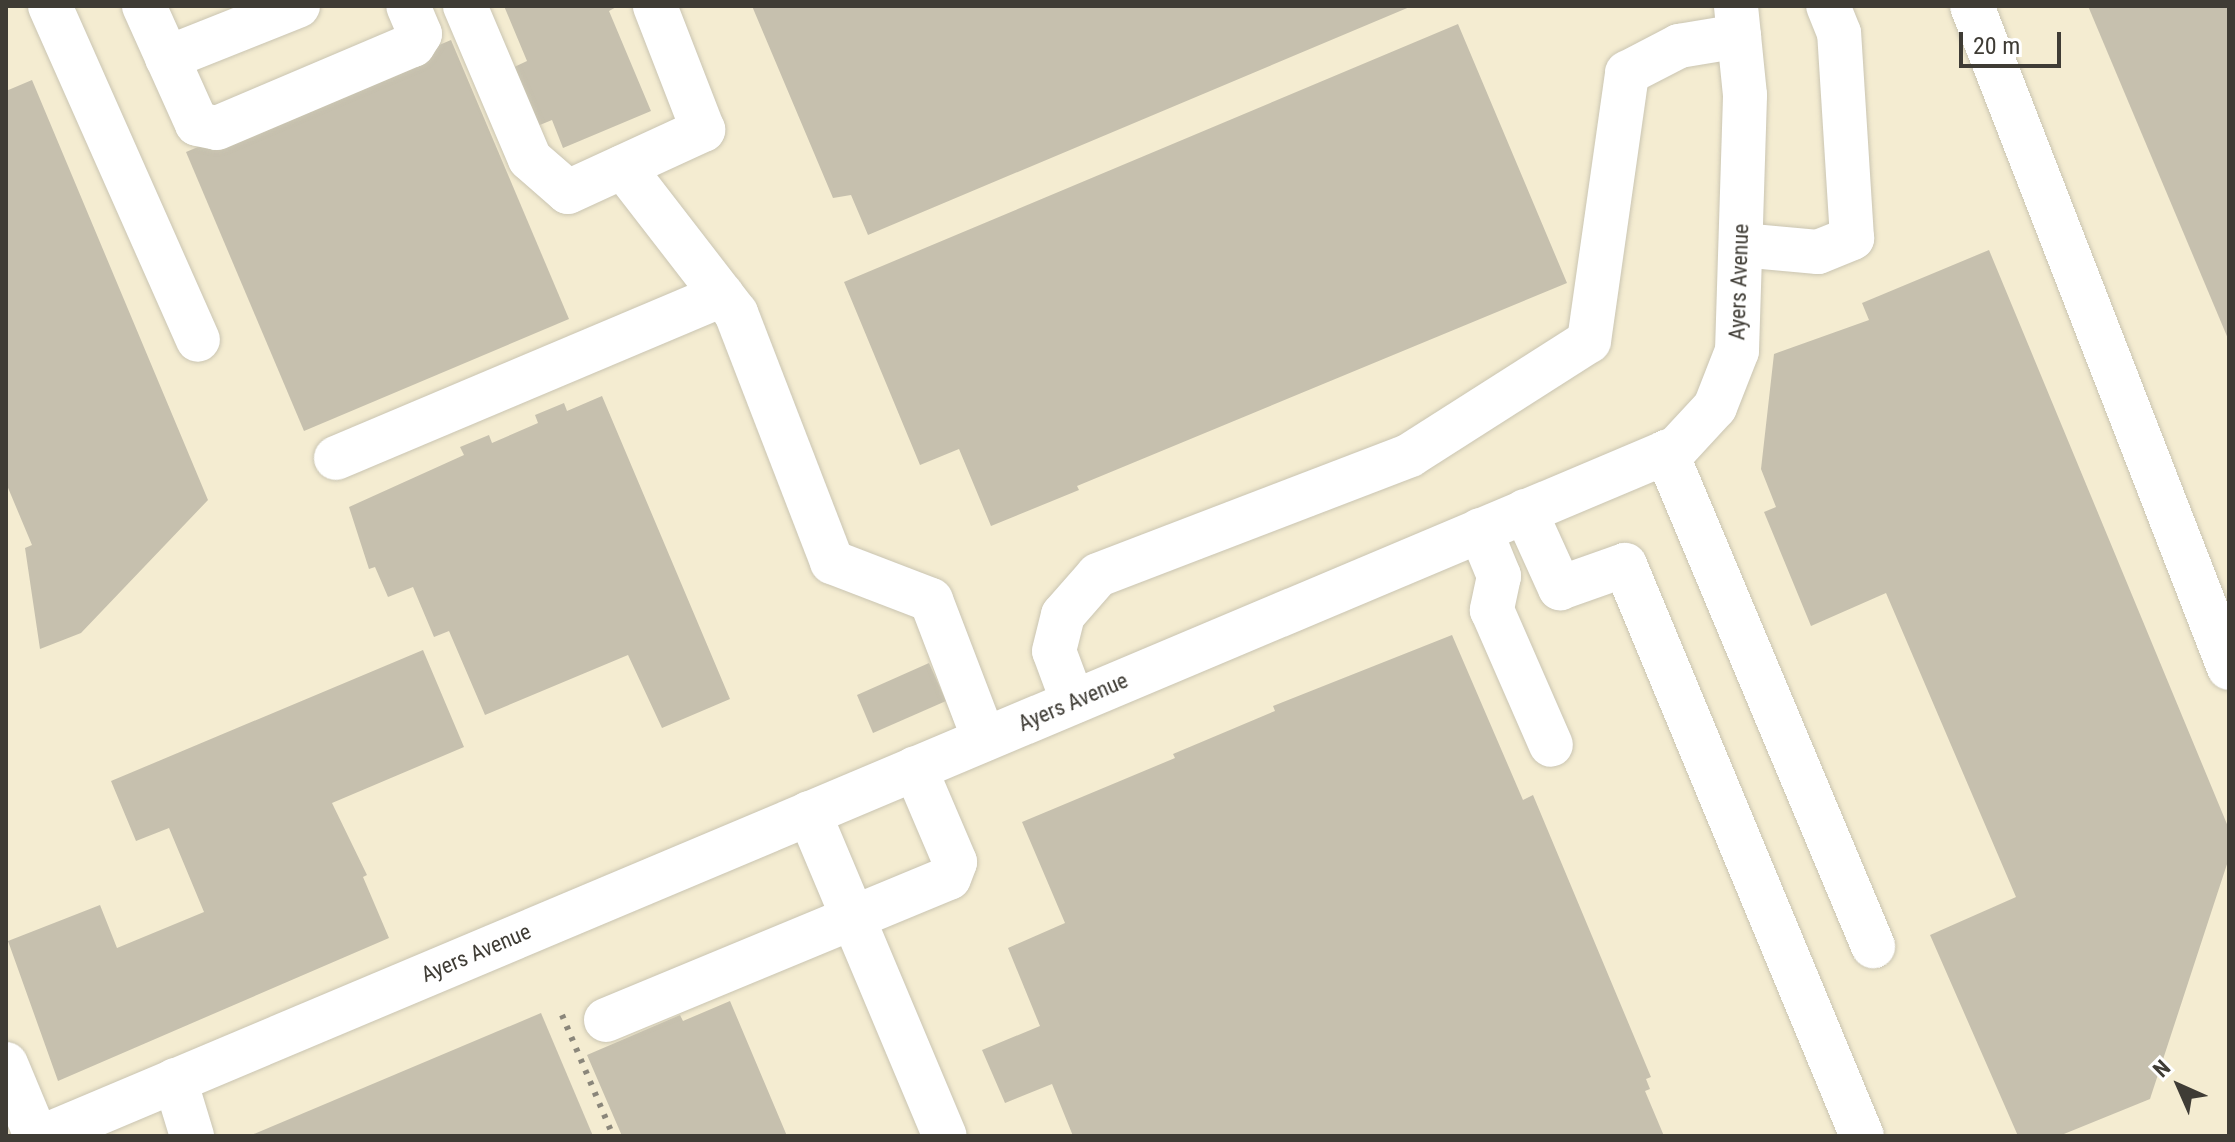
<!DOCTYPE html>
<html>
<head>
<meta charset="utf-8">
<style>
	body { margin:0 }
	#map { position:relative; width:2235px; height:1142px; overflow:hidden; background:#fcf6e3; font-family:"Roboto Condensed",sans-serif }
	div>[style] { position:absolute }
	[style*='--x'] { left:calc(var(--x)*1px); top:calc(var(--y)*1px); width:calc(var(--w)*1px); rotate:calc(var(--a)*1deg) }
	.built>* { inset:0; background:#f4ecd1 }
	.building>* { inset:0; background:#c6c0ae }
	.roads { filter:drop-shadow(0 0 2px #cac5b2) drop-shadow(0 0 2px #cac5b2) }
	.minor>* { height:44px; margin:-22px; padding:0 22px; transform-origin:22px; border-radius:22px; background:#fff }
	.rail>* { height:6px; margin-top:-3px; transform-origin:0; background:repeating-linear-gradient(90deg,#8a867a 0 4px,transparent 0 12px) }
	span { translate:-50% -50%; white-space:nowrap; text-align:center; line-height:1.15; -webkit-text-stroke:8px #fff; paint-order:stroke }
	.street-label { font-size:22px; color:#3f3c35 }
	.frame { position:absolute; inset:0; border:8px solid #3f3c35; pointer-events:none }
	.north { position:absolute; left:2139px; top:1046px; width:80px; height:80px; -webkit-text-stroke:6px #fff; paint-order:stroke; rotate:315deg; font-size:22px; font-weight:700; line-height:32px; text-align:center; color:#3f3c35 }
	.north::after { content:''; display:block; margin:auto; width:28px; height:36px; background:#3f3c35; clip-path:polygon(50% 0,100% 100%,50% 72%,0 100%) }
	.scale { position:absolute; left:1959px; top:32px; width:102px; height:36px; box-sizing:border-box; border:4px solid #3f3c35; border-top:0; padding-left:10px; font-size:24px; line-height:28px; white-space:nowrap; color:#3f3c35; -webkit-text-stroke:6px #fff; paint-order:stroke }
</style>
</head>
<body>
<div id="map">
	<div class="built">
		<i style="clip-path:polygon(6px 6px,2229px 6px,2229px 1136px,6px 1136px)"></i>
	</div>
	<div class="building">
		<i style="clip-path:polygon(504px 6px,618px 6px,609px 11px,651px 111px,563px 148px,552px 120px,535px 127px,510px 69px,527px 61px)"></i>
		<i style="clip-path:polygon(752px 6px,1412px 6px,868px 235px,851px 195px,833px 198px)"></i>
		<i style="clip-path:polygon(2088px 6px,2229px 6px,2229px 341px)"></i>
		<i style="clip-path:polygon(1458px 24px,1567px 283px,1077px 486px,1079px 490px,991px 526px,959px 449px,920px 465px,844px 282px)"></i>
		<i style="clip-path:polygon(451px 40px,569px 319px,304px 431px,186px 152px)"></i>
		<i style="clip-path:polygon(32px 80px,208px 500px,81px 633px,40px 649px,25px 548px,32px 545px,6px 483px,6px 91px)"></i>
		<i style="clip-path:polygon(1989px 250px,2229px 829px,2229px 858px,2150px 1099px,2059px 1136px,2018px 1136px,1930px 935px,2016px 897px,1886px 593px,1811px 626px,1764px 512px,1776px 507px,1761px 469px,1774px 354px,1869px 320px,1862px 303px)"></i>
		<i style="clip-path:polygon(602px 396px,730px 699px,662px 728px,628px 655px,485px 715px,449px 631px,434px 637px,413px 587px,388px 597px,375px 567px,369px 569px,349px 507px,464px 455px,460px 447px,489px 435px,492px 443px,538px 423px,535px 415px,564px 403px,567px 411px)"></i>
		<i style="clip-path:polygon(1452px 635px,1523px 800px,1533px 795px,1651px 1077px,1646px 1079px,1650px 1089px,1645px 1091px,1664px 1136px,1073px 1136px,1052px 1084px,1005px 1103px,982px 1050px,1040px 1026px,1008px 948px,1065px 923px,1022px 822px,1175px 758px,1173px 754px,1275px 711px,1273px 706px)"></i>
		<i style="clip-path:polygon(423px 650px,464px 747px,332px 803px,367px 875px,363px 877px,389px 938px,58px 1081px,8px 941px,100px 905px,117px 948px,204px 912px,169px 828px,136px 841px,111px 781px)"></i>
		<i style="clip-path:polygon(929px 663px,946px 701px,873px 733px,857px 695px)"></i>
		<i style="clip-path:polygon(730px 1001px,787px 1136px,622px 1136px,587px 1055px,680px 1015px,683px 1021px)"></i>
		<i style="clip-path:polygon(541px 1013px,593px 1136px,249px 1136px)"></i>
	</div>
	<div class="roads">
		<div class="minor">
			<i style="--x:50;--y:6;--w:365;--a:66.1"></i>
			<i style="--x:144;--y:6;--w:129;--a:65.8"></i>
			<i style="--x:197;--y:124;--w:20;--a:11"></i>
			<i style="--x:217;--y:128;--w:213;--a:-23"></i>
			<i style="--x:413;--y:45;--w:13;--a:-58"></i>
			<i style="--x:420;--y:34;--w:30;--a:-113"></i>
			<i style="--x:465;--y:6;--w:166;--a:67"></i>
			<i style="--x:530;--y:159;--w:50;--a:41"></i>
			<i style="--x:568;--y:192;--w:149;--a:-24.7"></i>
			<i style="--x:703;--y:130;--w:133;--a:-111.2"></i>
			<i style="--x:1972;--y:6;--w:710;--a:68.78"></i>
			<i style="--x:167;--y:58;--w:141;--a:-21.7"></i>
			<i style="--x:623;--y:167;--w:185;--a:52.3"></i>
			<i style="--x:736;--y:313;--w:267;--a:68.9"></i>
			<i style="--x:832;--y:562;--w:106;--a:21"></i>
			<i style="--x:931;--y:600;--w:149;--a:69.1"></i>
			<i style="--x:1741;--y:245;--w:77;--a:5.2"></i>
			<i style="--x:1818;--y:252;--w:37;--a:-22"></i>
			<i style="--x:1852;--y:238;--w:205;--a:-93.6"></i>
			<i style="--x:1839;--y:33;--w:29;--a:-112"></i>
			<i style="--x:1666;--y:452;--w:536;--a:67.26"></i>
			<i style="--x:336;--y:458;--w:419;--a:-22.9"></i>
			<i style="--x:1525;--y:511;--w:85;--a:65.6"></i>
			<i style="--x:1560;--y:588;--w:69;--a:-19.5"></i>
			<i style="--x:1625;--y:565;--w:618;--a:67.46"></i>
			<i style="--x:1480;--y:530;--w:50;--a:67.6"></i>
			<i style="--x:1499;--y:576;--w:35;--a:102"></i>
			<i style="--x:1492;--y:610;--w:147;--a:66.4"></i>
			<i style="--x:1073;--y:702;--w:54;--a:-110.4"></i>
			<i style="--x:1054;--y:651;--w:37;--a:-76"></i>
			<i style="--x:1063;--y:615;--w:53;--a:-48.8"></i>
			<i style="--x:1098;--y:575;--w:334;--a:-21"></i>
			<i style="--x:1410;--y:455;--w:212;--a:-32.5"></i>
			<i style="--x:1589;--y:341;--w:271;--a:-81.9"></i>
			<i style="--x:1627;--y:73;--w:59;--a:-27.4"></i>
			<i style="--x:1679;--y:46;--w:61;--a:-9.5"></i>
			<i style="--x:809;--y:813;--w:350;--a:67.2"></i>
			<i style="--x:606;--y:1020;--w:371;--a:-22.5"></i>
			<i style="--x:949;--y:878;--w:17;--a:-69"></i>
			<i style="--x:955;--y:862;--w:102;--a:-113.1"></i>
			<i style="--x:6;--y:1064;--w:78;--a:67.4"></i>
			<i style="--x:175;--y:1080;--w:59;--a:73.1"></i>
			<i style="--x:44;--y:1136;--w:1772;--a:-22.85"></i>
			<i style="--x:1677;--y:448;--w:56;--a:-47.2"></i>
			<i style="--x:1715;--y:407;--w:60;--a:-68.6"></i>
			<i style="--x:1737;--y:351;--w:256;--a:-88.2"></i>
			<i style="--x:1745;--y:95;--w:89;--a:-95.8"></i>
		</div>
	</div>
	<div class="rail">
		<i style="--x:562;--y:1015;--w:131;--a:67.1"></i>
	</div>
	<div class="street-label">
		<span style="left:1739px;top:282px;rotate:-88deg">Ayers Avenue</span>
		<span style="left:1073px;top:702px;rotate:-23deg">Ayers Avenue</span>
		<span style="left:476px;top:953px;rotate:-23deg">Ayers Avenue</span>
	</div>
	<div class="frame"></div>
	<div class="north">N</div>
	<div class="scale">20 m</div>
</div>
</body>
</html>
